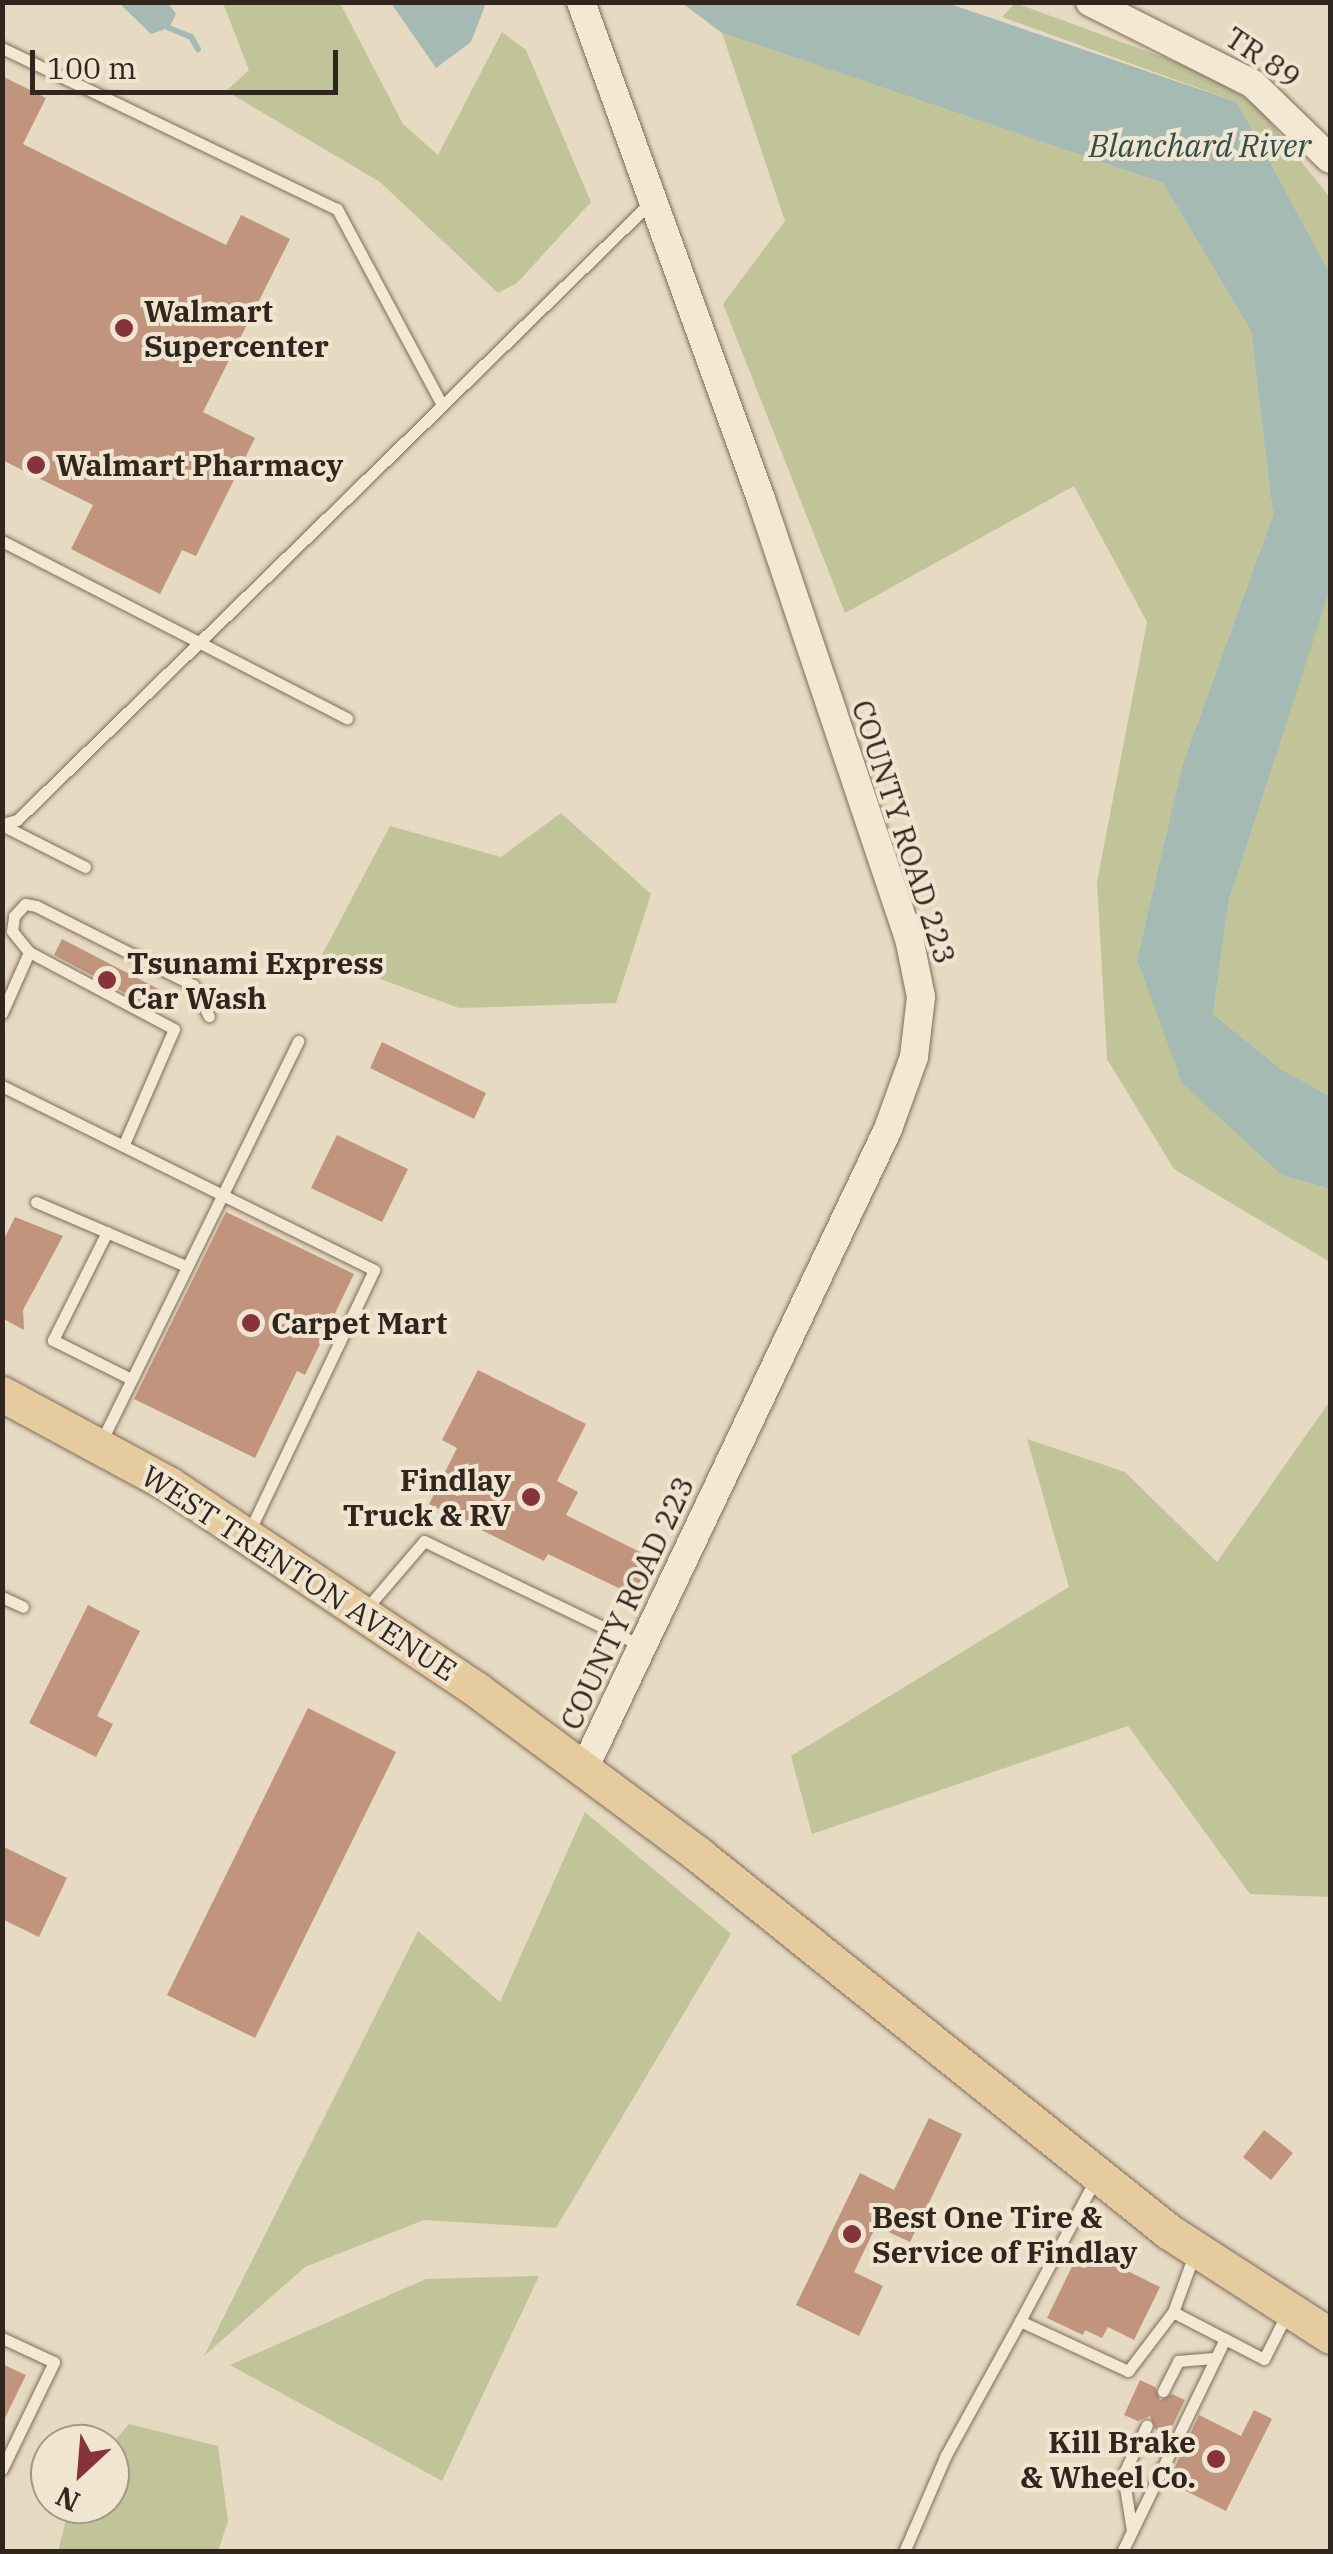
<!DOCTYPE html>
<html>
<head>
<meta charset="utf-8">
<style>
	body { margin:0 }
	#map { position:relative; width:1333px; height:2554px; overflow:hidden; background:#e7dac2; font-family:"IBM Plex Serif",serif }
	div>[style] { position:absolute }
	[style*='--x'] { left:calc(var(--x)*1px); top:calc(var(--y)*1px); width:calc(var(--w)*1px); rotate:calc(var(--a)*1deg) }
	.green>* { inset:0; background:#c1c398 }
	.water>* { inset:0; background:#a4bab2 }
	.stream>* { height:6px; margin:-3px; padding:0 3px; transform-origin:3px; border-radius:3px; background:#a4bab2 }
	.building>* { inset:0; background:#c1947d }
	.roads { filter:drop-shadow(0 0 2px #7f6c5b) drop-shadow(0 0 2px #7f6c5b) }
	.service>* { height:11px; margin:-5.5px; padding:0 5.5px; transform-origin:5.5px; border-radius:5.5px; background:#f3e8d4 }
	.tertiary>* { height:28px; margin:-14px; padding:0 14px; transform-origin:14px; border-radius:14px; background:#f3e8d4 }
	.primary>* { height:35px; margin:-17.5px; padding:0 17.5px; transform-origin:17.5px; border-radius:17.5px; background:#e6cb9e }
	.dots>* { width:28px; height:28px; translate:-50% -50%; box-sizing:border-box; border:5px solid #f0e5d0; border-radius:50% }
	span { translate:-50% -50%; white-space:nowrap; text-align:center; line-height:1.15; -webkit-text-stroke:8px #f0e5d0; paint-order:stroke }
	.street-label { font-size:30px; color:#30261e }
	.poi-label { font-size:30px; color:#30261e; font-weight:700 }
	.left { translate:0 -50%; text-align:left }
	.right { translate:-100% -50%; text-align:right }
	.water-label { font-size:32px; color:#2f4e4a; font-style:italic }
	.frame { position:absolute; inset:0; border:5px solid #30261e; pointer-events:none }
	.north { position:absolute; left:30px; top:2424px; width:100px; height:100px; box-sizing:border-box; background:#f0e5d0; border:2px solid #a39989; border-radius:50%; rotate:206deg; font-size:28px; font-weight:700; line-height:40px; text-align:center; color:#30261e }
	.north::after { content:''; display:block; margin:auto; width:35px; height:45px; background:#863339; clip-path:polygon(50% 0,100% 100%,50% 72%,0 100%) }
	.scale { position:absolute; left:30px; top:50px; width:308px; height:45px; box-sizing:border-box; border:5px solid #30261e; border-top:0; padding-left:12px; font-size:30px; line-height:35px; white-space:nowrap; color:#30261e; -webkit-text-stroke:8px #f0e5d0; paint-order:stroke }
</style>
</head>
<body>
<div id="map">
	<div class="green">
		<i style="clip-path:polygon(223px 3px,340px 3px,403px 124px,438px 155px,502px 32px,526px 50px,591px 202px,517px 283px,498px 293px,380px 182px,226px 91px,249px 70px)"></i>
		<i style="clip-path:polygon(1015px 3px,1201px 71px,1256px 104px,1330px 198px,1330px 273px,1237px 102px,1002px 17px)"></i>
		<i style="clip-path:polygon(722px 33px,1163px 183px,1251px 331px,1273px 515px,1182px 766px,1137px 959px,1282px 1175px,1330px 1189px,1330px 1262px,1174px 1169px,1107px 1059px,1097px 882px,1147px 622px,1074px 486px,845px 613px,723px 304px,785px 221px)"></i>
		<i style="clip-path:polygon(1330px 573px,1330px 1096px,1282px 1070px,1213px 1014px,1229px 899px)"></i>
		<i style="clip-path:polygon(561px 813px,651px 894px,616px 1003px,459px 1008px,321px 957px,390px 826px,501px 857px)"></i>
		<i style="clip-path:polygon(1330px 1401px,1330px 1897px,1250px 1894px,1128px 1726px,812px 1834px,791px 1756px,1069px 1587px,1027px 1439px,1125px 1472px,1217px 1562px)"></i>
		<i style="clip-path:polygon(585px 1812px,731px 1934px,556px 2228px,424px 2220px,305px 2267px,204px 2356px,418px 1931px,500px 2002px)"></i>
		<i style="clip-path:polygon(539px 2276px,442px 2481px,230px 2365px,426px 2279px)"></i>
		<i style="clip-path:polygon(129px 2424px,218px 2446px,228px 2521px,218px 2551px,58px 2551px,70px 2504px,110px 2504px,110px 2446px)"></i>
	</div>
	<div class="water">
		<i style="clip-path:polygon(119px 3px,168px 3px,176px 14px,169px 28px,151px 34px)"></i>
		<i style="clip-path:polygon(486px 3px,471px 42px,436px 68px,391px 3px)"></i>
		<i style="clip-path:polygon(682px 3px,947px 3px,1237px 102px,1330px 273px,1330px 589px,1229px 899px,1213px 1014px,1282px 1070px,1330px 1096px,1330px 1189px,1282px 1175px,1182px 1083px,1137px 959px,1182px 766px,1273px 515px,1251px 331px,1163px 183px,722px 33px)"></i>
	</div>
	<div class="stream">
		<i style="--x:169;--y:28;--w:24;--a:22"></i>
		<i style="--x:191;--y:37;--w:14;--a:60"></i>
	</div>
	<div class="building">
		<i style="clip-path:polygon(2px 76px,46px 98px,23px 144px,226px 245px,241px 215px,290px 239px,203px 412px,255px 438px,196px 556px,182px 550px,160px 594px,71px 549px,93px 505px,2px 460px)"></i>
		<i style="clip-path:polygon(62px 939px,166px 993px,157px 1010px,54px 955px)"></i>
		<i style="clip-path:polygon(382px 1042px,486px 1093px,474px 1119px,370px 1068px)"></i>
		<i style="clip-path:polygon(337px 1135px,408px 1169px,382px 1222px,311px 1188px)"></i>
		<i style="clip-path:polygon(226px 1212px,354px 1274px,305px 1375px,297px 1371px,255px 1458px,134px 1399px)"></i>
		<i style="clip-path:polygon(15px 1217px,63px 1236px,23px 1310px,24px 1330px,2px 1318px,2px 1243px)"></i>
		<i style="clip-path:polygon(478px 1370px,586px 1424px,557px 1481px,578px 1492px,566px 1515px,652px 1558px,633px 1595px,548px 1554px,544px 1561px,429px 1504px,457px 1448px,442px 1440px)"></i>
		<i style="clip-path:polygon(88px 1605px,140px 1631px,97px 1716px,113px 1724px,96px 1757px,29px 1723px)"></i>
		<i style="clip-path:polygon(308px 1708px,396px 1752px,255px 2038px,167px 1995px)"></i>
		<i style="clip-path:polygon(2px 1846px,67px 1878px,39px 1937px,2px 1919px)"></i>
		<i style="clip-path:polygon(929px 2118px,962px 2134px,910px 2242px,876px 2226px,854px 2272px,883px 2286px,859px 2336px,796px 2305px,860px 2173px,894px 2190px)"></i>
		<i style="clip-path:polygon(1264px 2130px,1293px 2153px,1271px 2180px,1243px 2157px)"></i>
		<i style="clip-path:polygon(1081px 2248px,1160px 2287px,1134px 2340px,1108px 2327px,1102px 2338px,1085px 2330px,1083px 2335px,1047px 2318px)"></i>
		<i style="clip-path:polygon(2px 2364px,26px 2375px,2px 2424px)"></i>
		<i style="clip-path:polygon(1140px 2380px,1155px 2387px,1160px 2400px,1172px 2394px,1185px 2400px,1168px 2435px,1155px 2429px,1150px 2416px,1138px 2421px,1124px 2415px)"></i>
		<i style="clip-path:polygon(1254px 2410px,1272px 2419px,1226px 2511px,1168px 2482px,1199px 2415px,1241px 2436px)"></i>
	</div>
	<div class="roads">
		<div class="service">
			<i style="--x:2;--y:48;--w:372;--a:25.7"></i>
			<i style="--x:337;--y:209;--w:222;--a:61.8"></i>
			<i style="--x:2;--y:541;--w:388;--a:27.2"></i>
			<i style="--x:2;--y:824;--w:16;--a:-15"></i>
			<i style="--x:17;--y:820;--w:885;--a:-44.27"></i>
			<i style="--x:2;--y:825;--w:93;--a:26.8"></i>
			<i style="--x:2;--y:1013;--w:67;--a:-66.1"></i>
			<i style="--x:2;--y:1086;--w:415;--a:26.3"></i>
			<i style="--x:374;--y:1270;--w:288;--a:115.5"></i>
			<i style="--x:124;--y:1144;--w:125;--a:-66.5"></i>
			<i style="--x:174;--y:1029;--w:164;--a:-152"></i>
			<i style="--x:29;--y:952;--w:27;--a:-129"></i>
			<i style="--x:12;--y:931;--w:15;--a:-82"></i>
			<i style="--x:14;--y:916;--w:16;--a:-47"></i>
			<i style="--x:25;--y:904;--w:11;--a:10"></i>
			<i style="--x:36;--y:906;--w:176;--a:26.7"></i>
			<i style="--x:193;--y:985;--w:35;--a:63"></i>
			<i style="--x:36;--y:1202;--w:163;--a:23.1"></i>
			<i style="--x:107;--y:1232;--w:121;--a:116.6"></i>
			<i style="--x:53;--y:1340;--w:87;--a:26.6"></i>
			<i style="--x:101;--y:1442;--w:447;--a:-63.8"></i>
			<i style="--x:2;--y:1597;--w:23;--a:25"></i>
			<i style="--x:366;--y:1609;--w:89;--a:-49.5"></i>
			<i style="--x:424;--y:1541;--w:242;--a:25.7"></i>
			<i style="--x:1096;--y:2178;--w:162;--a:118"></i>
			<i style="--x:1020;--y:2321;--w:119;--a:24.8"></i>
			<i style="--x:1128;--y:2371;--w:74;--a:-52.7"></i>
			<i style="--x:1195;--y:2252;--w:64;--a:110.1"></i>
			<i style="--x:1173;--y:2312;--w:102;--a:27.3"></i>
			<i style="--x:1264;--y:2359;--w:49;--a:-63.4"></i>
			<i style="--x:2;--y:2338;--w:57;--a:24.8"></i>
			<i style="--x:54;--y:2362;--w:119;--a:115.9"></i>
			<i style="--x:1163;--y:2391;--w:34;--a:-63"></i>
			<i style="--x:1178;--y:2361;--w:38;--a:-5"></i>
			<i style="--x:1132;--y:2531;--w:57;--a:-99.1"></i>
			<i style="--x:1123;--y:2475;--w:55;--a:-64.4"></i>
			<i style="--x:904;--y:2552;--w:106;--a:-66.6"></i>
			<i style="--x:946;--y:2455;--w:153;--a:-61.1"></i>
			<i style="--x:1122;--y:2552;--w:237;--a:-64.2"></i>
		</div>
		<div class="tertiary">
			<i style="--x:581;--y:2;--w:529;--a:70.09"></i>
			<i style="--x:761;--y:499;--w:463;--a:71.4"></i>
			<i style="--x:909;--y:938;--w:60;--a:78.5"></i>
			<i style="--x:921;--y:997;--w:60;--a:96.7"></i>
			<i style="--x:914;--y:1057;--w:77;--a:109.9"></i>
			<i style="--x:888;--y:1129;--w:709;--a:115.41"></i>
			<i style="--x:1090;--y:2;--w:182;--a:26.7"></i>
			<i style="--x:1253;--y:84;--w:107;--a:44.2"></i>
		</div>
		<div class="primary">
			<i style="--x:2;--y:1394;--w:191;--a:28.4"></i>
			<i style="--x:170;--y:1485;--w:369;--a:33.7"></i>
			<i style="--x:477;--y:1690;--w:277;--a:36.6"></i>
			<i style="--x:699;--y:1855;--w:601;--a:38.72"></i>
			<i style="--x:1168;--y:2231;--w:193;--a:32.9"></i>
		</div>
	</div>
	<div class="dots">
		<i style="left:124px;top:328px;background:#863339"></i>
		<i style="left:36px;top:465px;background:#863339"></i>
		<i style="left:107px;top:980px;background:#863339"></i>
		<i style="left:251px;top:1323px;background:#863339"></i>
		<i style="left:531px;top:1497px;background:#863339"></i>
		<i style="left:852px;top:2234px;background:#863339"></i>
		<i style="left:1216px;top:2459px;background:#863339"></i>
	</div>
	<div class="street-label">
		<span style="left:1263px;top:57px;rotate:34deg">TR 89</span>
		<span style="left:904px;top:832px;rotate:72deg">COUNTY ROAD 223</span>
		<span style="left:299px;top:1573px;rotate:33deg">WEST TRENTON AVENUE</span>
		<span style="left:627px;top:1603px;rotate:-65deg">COUNTY ROAD 223</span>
	</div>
	<div class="poi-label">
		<span class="left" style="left:144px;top:328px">Walmart<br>Supercenter</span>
		<span class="left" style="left:56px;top:465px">Walmart Pharmacy</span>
		<span class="left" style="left:127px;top:980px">Tsunami Express<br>Car Wash</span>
		<span class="left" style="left:271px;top:1323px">Carpet Mart</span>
		<span class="right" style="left:511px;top:1497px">Findlay<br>Truck &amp; RV</span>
		<span class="left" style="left:872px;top:2234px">Best One Tire &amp;<br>Service of Findlay</span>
		<span class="right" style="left:1196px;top:2459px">Kill Brake<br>&amp; Wheel Co.</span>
	</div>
	<div class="water-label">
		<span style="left:1200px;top:145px">Blanchard River</span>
	</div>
	<div class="frame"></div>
	<div class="north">N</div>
	<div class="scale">100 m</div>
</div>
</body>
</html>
